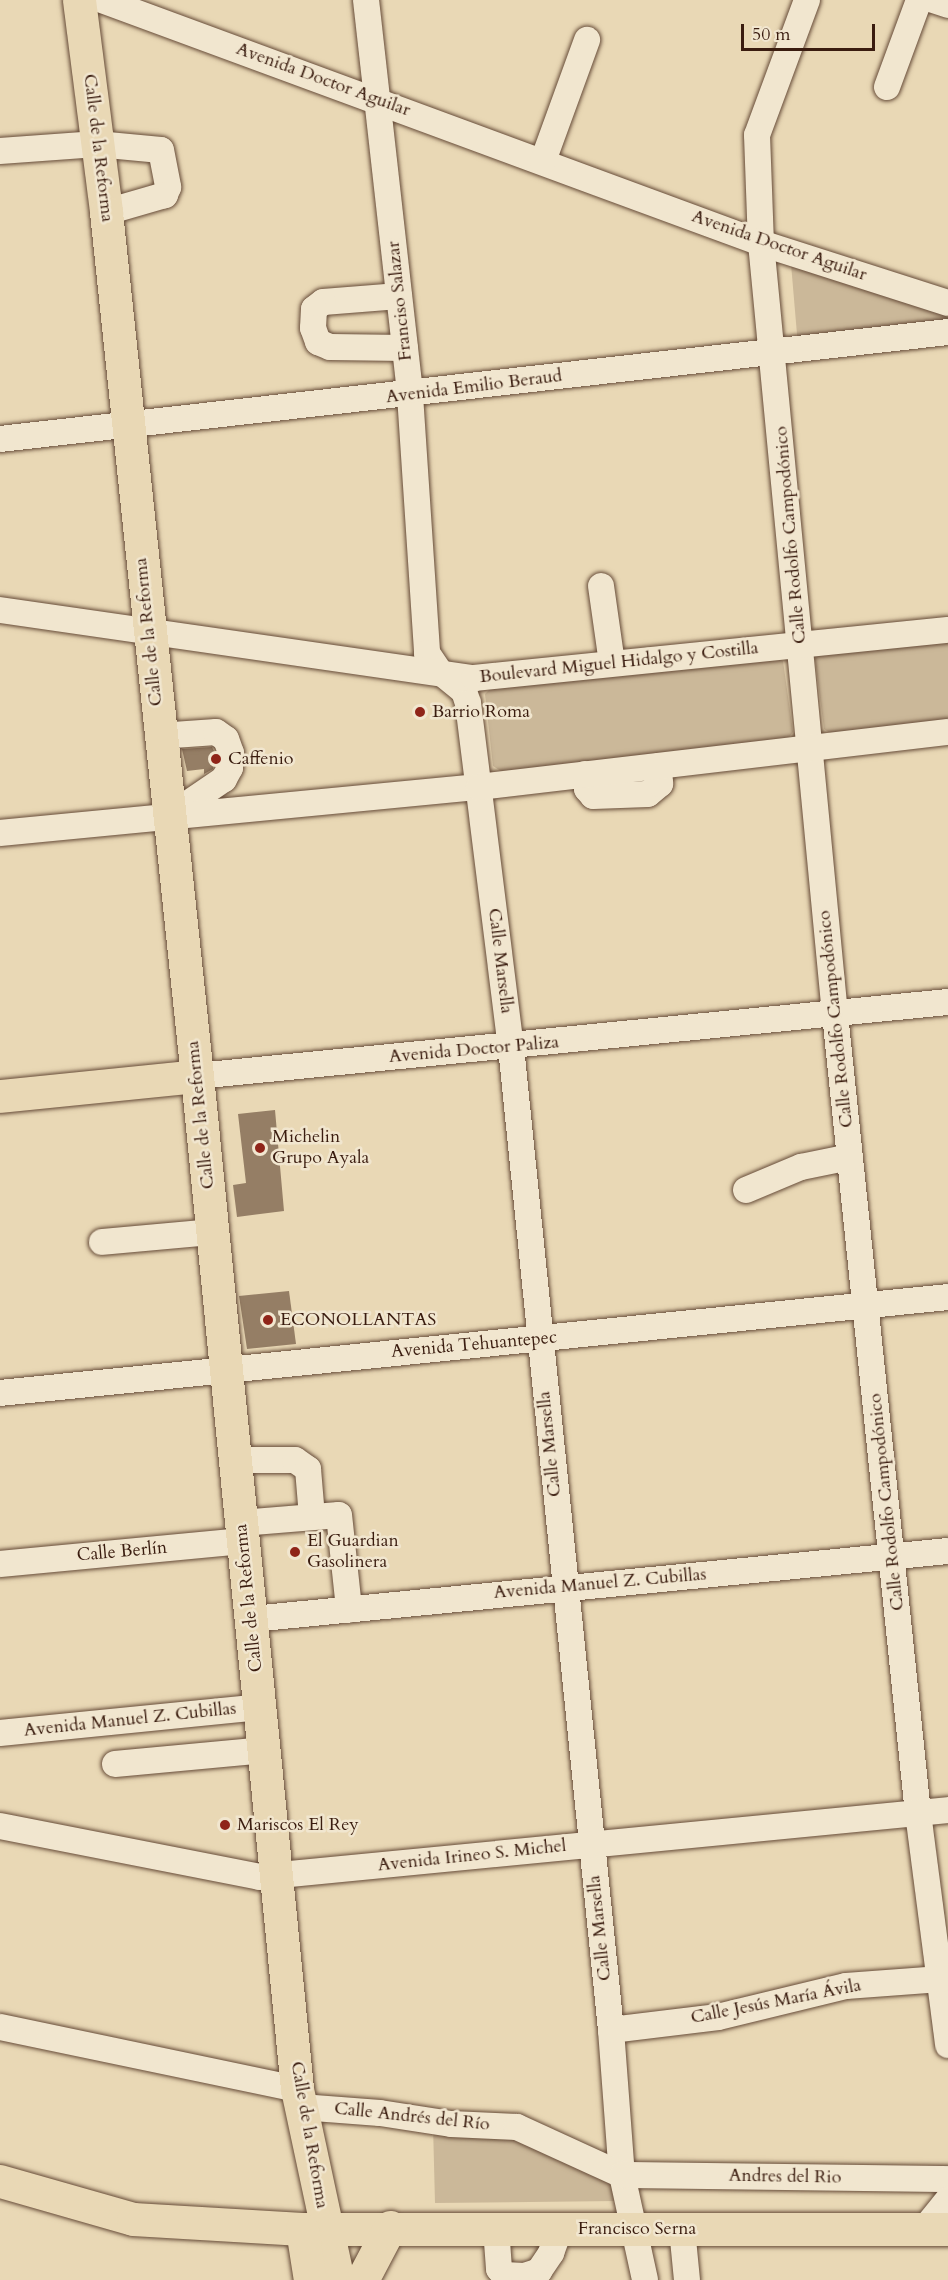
<!DOCTYPE html>
<html>
<head>
<meta charset="utf-8">
<style>
	body { margin:0 }
	#map { position:relative; width:948px; height:2280px; overflow:hidden; background:#e9d8b5; font-family:Cardo,serif }
	div>[style] { position:absolute }
	[style*='--x'] { left:calc(var(--x)*1px); top:calc(var(--y)*1px); width:calc(var(--w)*1px); rotate:calc(var(--a)*1deg) }
	.green>* { inset:0; background:#cbb899 }
	.building>* { inset:0; background:#957e65 }
	.roads { filter:drop-shadow(0 0 2px #664b38) drop-shadow(0 0 2px #664b38) }
	.minor>* { height:26px; margin:-13px; padding:0 13px; transform-origin:13px; border-radius:13px; background:#f1e6cf }
	.major>* { height:33px; margin:-16.5px; padding:0 16.5px; transform-origin:16.5px; border-radius:16.5px; background:#e9d8b5 }
	.dots>* { width:16px; height:16px; translate:-50% -50%; box-sizing:border-box; border:3px solid #f1e6cf; border-radius:50% }
	span { translate:-50% -50%; white-space:nowrap; text-align:center; line-height:1.15; -webkit-text-stroke:5px #f1e6cf; paint-order:stroke }
	.street-label { font-size:18px; color:#3a1c0f }
	.poi-label { font-size:18px; color:#3a1c0f }
	.left { translate:0 -50%; text-align:left }
	.scale { position:absolute; left:741px; top:24px; width:134px; height:27px; box-sizing:border-box; border:3px solid #3a1c0f; border-top:0; padding-left:8px; font-size:18px; line-height:21px; white-space:nowrap; color:#3a1c0f; -webkit-text-stroke:4px #f1e6cf; paint-order:stroke }
</style>
</head>
<body>
<div id="map">
	<div class="green">
		<i style="clip-path:polygon(790px 252px,948px 308px,948px 327px,798px 346px)"></i>
		<i style="clip-path:polygon(948px 638px,948px 722px,833px 735px,824px 729px,815px 659px,820px 653px)"></i>
		<i style="clip-path:polygon(775px 657px,783px 661px,793px 732px,787px 740px,504px 773px,493px 766px,485px 694px,492px 687px)"></i>
		<i style="clip-path:polygon(433px 2125px,519px 2130px,615px 2179px,617px 2201px,435px 2203px)"></i>
	</div>
	<div class="building">
		<i style="clip-path:polygon(212px 747px,216px 755px,213px 769px,204px 774px,204px 769px,187px 771px,182px 749px)"></i>
		<i style="clip-path:polygon(275px 1110px,284px 1211px,237px 1217px,233px 1185px,246px 1183px,238px 1114px)"></i>
		<i style="clip-path:polygon(289px 1291px,296px 1344px,247px 1349px,239px 1296px)"></i>
	</div>
	<div class="roads">
		<div class="minor">
			<i style="--x:102;--y:0;--w:702;--a:20.24"></i>
			<i style="--x:761;--y:243;--w:196;--a:17.8"></i>
			<i style="--x:366;--y:0;--w:397;--a:83.6"></i>
			<i style="--x:410;--y:395;--w:259;--a:86.2"></i>
			<i style="--x:427;--y:653;--w:22;--a:56"></i>
			<i style="--x:439;--y:671;--w:32;--a:39"></i>
			<i style="--x:464;--y:691;--w:13;--a:72"></i>
			<i style="--x:468;--y:703;--w:347;--a:82.9"></i>
			<i style="--x:511;--y:1047;--w:988;--a:84.19"></i>
			<i style="--x:611;--y:2030;--w:145;--a:85.7"></i>
			<i style="--x:622;--y:2175;--w:107;--a:77.6"></i>
			<i style="--x:807;--y:0;--w:144;--a:110.3"></i>
			<i style="--x:757;--y:135;--w:108;--a:87.9"></i>
			<i style="--x:761;--y:243;--w:775;--a:84.52"></i>
			<i style="--x:835;--y:1014;--w:803;--a:84.07"></i>
			<i style="--x:918;--y:1813;--w:234;--a:82.6"></i>
			<i style="--x:933;--y:0;--w:16;--a:18"></i>
			<i style="--x:887;--y:87;--w:93;--a:-69.8"></i>
			<i style="--x:0;--y:151;--w:97;--a:-4.1"></i>
			<i style="--x:97;--y:144;--w:64;--a:5.4"></i>
			<i style="--x:161;--y:150;--w:38;--a:79"></i>
			<i style="--x:168;--y:187;--w:9;--a:111"></i>
			<i style="--x:165;--y:195;--w:61;--a:163.9"></i>
			<i style="--x:543;--y:161;--w:129;--a:-70"></i>
			<i style="--x:399;--y:296;--w:76;--a:175.5"></i>
			<i style="--x:323;--y:302;--w:11;--a:142"></i>
			<i style="--x:314;--y:309;--w:19;--a:93"></i>
			<i style="--x:313;--y:328;--w:15;--a:70"></i>
			<i style="--x:318;--y:342;--w:13;--a:23"></i>
			<i style="--x:330;--y:347;--w:75;--a:0.8"></i>
			<i style="--x:0;--y:439;--w:954;--a:-6.44"></i>
			<i style="--x:601;--y:586;--w:78;--a:81.9"></i>
			<i style="--x:0;--y:610;--w:479;--a:8.2"></i>
			<i style="--x:474;--y:678;--w:476;--a:-5.8"></i>
			<i style="--x:159;--y:736;--w:57;--a:-4"></i>
			<i style="--x:216;--y:732;--w:12;--a:35"></i>
			<i style="--x:226;--y:739;--w:15;--a:70"></i>
			<i style="--x:231;--y:753;--w:15;--a:94"></i>
			<i style="--x:230;--y:768;--w:13;--a:119"></i>
			<i style="--x:224;--y:779;--w:64;--a:145.8"></i>
			<i style="--x:585;--y:774;--w:15;--a:82"></i>
			<i style="--x:587;--y:789;--w:9;--a:49"></i>
			<i style="--x:593;--y:796;--w:55;--a:-2.1"></i>
			<i style="--x:648;--y:794;--w:16;--a:-40"></i>
			<i style="--x:660;--y:784;--w:18;--a:-93"></i>
			<i style="--x:0;--y:833;--w:481;--a:-5.5"></i>
			<i style="--x:479;--y:787;--w:472;--a:-6.7"></i>
			<i style="--x:197;--y:1076;--w:755;--a:-5.63"></i>
			<i style="--x:746;--y:1190;--w:60;--a:-22.7"></i>
			<i style="--x:801;--y:1167;--w:50;--a:-11.5"></i>
			<i style="--x:102;--y:1242;--w:110;--a:-5.2"></i>
			<i style="--x:0;--y:1393;--w:953;--a:-5.78"></i>
			<i style="--x:234;--y:1460;--w:61;--a:0"></i>
			<i style="--x:295;--y:1460;--w:16;--a:35"></i>
			<i style="--x:308;--y:1469;--w:48;--a:85.2"></i>
			<i style="--x:241;--y:1523;--w:98;--a:-4.7"></i>
			<i style="--x:339;--y:1515;--w:95;--a:83.9"></i>
			<i style="--x:0;--y:1564;--w:244;--a:-5.4"></i>
			<i style="--x:252;--y:1619;--w:699;--a:-5.58"></i>
			<i style="--x:0;--y:1733;--w:261;--a:-5.7"></i>
			<i style="--x:115;--y:1764;--w:151;--a:-5.3"></i>
			<i style="--x:0;--y:1826;--w:264;--a:11.1"></i>
			<i style="--x:259;--y:1877;--w:692;--a:-5.55"></i>
			<i style="--x:0;--y:2027;--w:303;--a:11.8"></i>
			<i style="--x:611;--y:2030;--w:108;--a:-6.9"></i>
			<i style="--x:718;--y:2017;--w:132;--a:-13.6"></i>
			<i style="--x:846;--y:1986;--w:95;--a:-4.2"></i>
			<i style="--x:301;--y:2107;--w:79;--a:4.3"></i>
			<i style="--x:380;--y:2113;--w:72;--a:8.8"></i>
			<i style="--x:451;--y:2124;--w:66;--a:2.6"></i>
			<i style="--x:517;--y:2127;--w:115;--a:24.6"></i>
			<i style="--x:622;--y:2175;--w:326;--a:0.7"></i>
			<i style="--x:496;--y:2228;--w:41;--a:85.8"></i>
			<i style="--x:499;--y:2269;--w:8;--a:50"></i>
			<i style="--x:504;--y:2275;--w:20;--a:3"></i>
			<i style="--x:524;--y:2276;--w:16;--a:-18"></i>
			<i style="--x:539;--y:2271;--w:22;--a:-56"></i>
			<i style="--x:551;--y:2253;--w:27;--a:-70"></i>
			<i style="--x:925;--y:2228;--w:36;--a:-51"></i>
			<i style="--x:682;--y:2229;--w:51;--a:84.4"></i>
		</div>
		<div class="major">
			<i style="--x:79;--y:0;--w:214;--a:82.7"></i>
			<i style="--x:106;--y:212;--w:869;--a:83.99"></i>
			<i style="--x:197;--y:1076;--w:1018;--a:84.36"></i>
			<i style="--x:297;--y:2089;--w:195;--a:77.9"></i>
			<i style="--x:0;--y:1096;--w:198;--a:-5.8"></i>
			<i style="--x:0;--y:2181;--w:138;--a:15.9"></i>
			<i style="--x:133;--y:2219;--w:169;--a:3.4"></i>
			<i style="--x:302;--y:2229;--w:646;--a:0"></i>
			<i style="--x:302;--y:2229;--w:52;--a:81.1"></i>
			<i style="--x:362;--y:2280;--w:60;--a:-62.2"></i>
		</div>
	</div>
	<div class="dots">
		<i style="left:420px;top:712px;background:#8f2418"></i>
		<i style="left:216px;top:759px;background:#8f2418"></i>
		<i style="left:260px;top:1148px;background:#8f2418"></i>
		<i style="left:268px;top:1320px;background:#8f2418"></i>
		<i style="left:295px;top:1552px;background:#8f2418"></i>
		<i style="left:225px;top:1825px;background:#8f2418"></i>
	</div>
	<div class="street-label">
		<span style="left:323px;top:80px;rotate:20deg">Avenida Doctor Aguilar</span>
		<span style="left:98px;top:148px;rotate:83deg">Calle de la Reforma</span>
		<span style="left:779px;top:246px;rotate:19deg">Avenida Doctor Aguilar</span>
		<span style="left:400px;top:301px;rotate:-96deg">Franciso Salazar</span>
		<span style="left:474px;top:387px;rotate:-7deg">Avenida Emilio Beraud</span>
		<span style="left:791px;top:535px;rotate:-95deg">Calle Rodolfo Campodónico</span>
		<span style="left:149px;top:632px;rotate:-96deg">Calle de la Reforma</span>
		<span style="left:619px;top:663px;rotate:-6deg">Boulevard Miguel Hidalgo y Costilla</span>
		<span style="left:500px;top:961px;rotate:83deg">Calle Marsella</span>
		<span style="left:836px;top:1019px;rotate:-96deg">Calle Rodolfo Campodónico</span>
		<span style="left:474px;top:1050px;rotate:-5deg">Avenida Doctor Paliza</span>
		<span style="left:201px;top:1115px;rotate:-96deg">Calle de la Reforma</span>
		<span style="left:474px;top:1345px;rotate:-5deg">Avenida Tehuantepec</span>
		<span style="left:550px;top:1444px;rotate:-96deg">Calle Marsella</span>
		<span style="left:887px;top:1502px;rotate:-96deg">Calle Rodolfo Campodónico</span>
		<span style="left:122px;top:1552px;rotate:-5deg">Calle Berlín</span>
		<span style="left:600px;top:1584px;rotate:-5deg">Avenida Manuel Z. Cubillas</span>
		<span style="left:249px;top:1598px;rotate:-96deg">Calle de la Reforma</span>
		<span style="left:130px;top:1720px;rotate:-6deg">Avenida Manuel Z. Cubillas</span>
		<span style="left:472px;top:1856px;rotate:-6deg">Avenida Irineo S. Michel</span>
		<span style="left:600px;top:1928px;rotate:-96deg">Calle Marsella</span>
		<span style="left:776px;top:2002px;rotate:-11deg">Calle Jesús María Ávila</span>
		<span style="left:412px;top:2117px;rotate:6deg">Calle Andrés del Río</span>
		<span style="left:309px;top:2135px;rotate:80deg">Calle de la Reforma</span>
		<span style="left:785px;top:2177px;rotate:1deg">Andres del Rio</span>
		<span style="left:637px;top:2229px">Francisco Serna</span>
	</div>
	<div class="poi-label">
		<span class="left" style="left:432px;top:712px">Barrio Roma</span>
		<span class="left" style="left:228px;top:759px">Caffenio</span>
		<span class="left" style="left:272px;top:1148px">Michelin<br>Grupo Ayala</span>
		<span class="left" style="left:280px;top:1320px">ECONOLLANTAS</span>
		<span class="left" style="left:307px;top:1552px">El Guardian<br>Gasolinera</span>
		<span class="left" style="left:237px;top:1825px">Mariscos El Rey</span>
	</div>
	<div class="scale">50 m</div>
</div>
</body>
</html>
